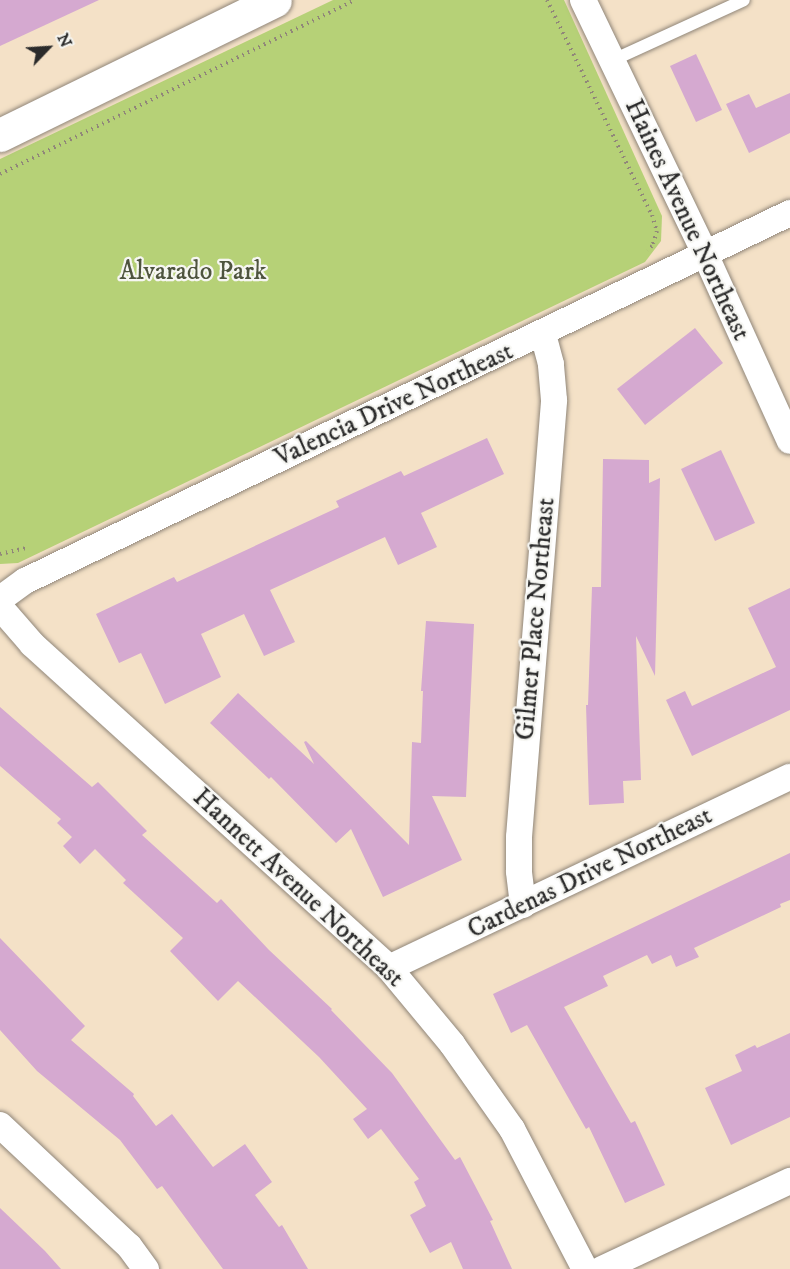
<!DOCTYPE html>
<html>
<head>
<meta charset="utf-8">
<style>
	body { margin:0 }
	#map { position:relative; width:790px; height:1269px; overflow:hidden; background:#f4e1c7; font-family:"IM FELL DW Pica",serif }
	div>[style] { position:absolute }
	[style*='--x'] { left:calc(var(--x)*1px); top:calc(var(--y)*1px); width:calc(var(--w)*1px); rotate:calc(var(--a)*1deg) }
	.green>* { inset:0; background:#b6d177 }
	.building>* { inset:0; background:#d5a9d0 }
	.path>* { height:4px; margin-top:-2px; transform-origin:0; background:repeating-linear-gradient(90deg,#908679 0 1.5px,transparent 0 6px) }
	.roads { filter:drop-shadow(0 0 2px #908679) drop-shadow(0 0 2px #908679) }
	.lane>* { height:12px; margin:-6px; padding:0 6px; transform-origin:6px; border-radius:6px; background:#fff }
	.street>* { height:26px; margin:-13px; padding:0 13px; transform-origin:13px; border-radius:13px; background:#fff }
	.secondary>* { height:33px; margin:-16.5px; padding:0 16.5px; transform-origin:16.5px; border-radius:16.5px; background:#fff }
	span { translate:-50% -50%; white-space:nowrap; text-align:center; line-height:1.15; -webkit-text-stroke:4.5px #f6f6f2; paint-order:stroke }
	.street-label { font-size:26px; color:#2b2b2b }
	.park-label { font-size:26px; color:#4e543e }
	.north { position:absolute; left:18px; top:18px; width:60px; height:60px; -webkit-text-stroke:4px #f6f6f2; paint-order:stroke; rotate:65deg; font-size:16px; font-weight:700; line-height:24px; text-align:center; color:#2b2b2b }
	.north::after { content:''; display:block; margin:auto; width:21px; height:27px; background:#2b2b2b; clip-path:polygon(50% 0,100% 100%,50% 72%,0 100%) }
</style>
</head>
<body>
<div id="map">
	<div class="green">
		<i style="clip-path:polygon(333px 0,564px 0,662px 216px,661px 241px,645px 262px,18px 563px,0 564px,0 159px)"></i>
	</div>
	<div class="building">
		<i style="clip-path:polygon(0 0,99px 0,0 46px)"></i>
		<i style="clip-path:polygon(696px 54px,722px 110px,696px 122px,670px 66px)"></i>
		<i style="clip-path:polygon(790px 93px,790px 133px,749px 153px,726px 104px,749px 94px,756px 108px)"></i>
		<i style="clip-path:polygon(695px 328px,723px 363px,645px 425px,617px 389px)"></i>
		<i style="clip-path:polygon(487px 438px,504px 474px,421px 513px,437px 547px,398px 565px,385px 537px,270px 590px,295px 642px,264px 656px,244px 614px,201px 634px,221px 677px,165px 704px,141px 653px,119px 663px,96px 614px,174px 577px,177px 582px,339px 507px,336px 501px,401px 471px,404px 476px)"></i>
		<i style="clip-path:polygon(721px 450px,755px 523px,715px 541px,681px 469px)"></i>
		<i style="clip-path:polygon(603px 459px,649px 460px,649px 483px,660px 478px,655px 676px,636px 636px,641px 780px,623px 781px,624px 803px,589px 805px,586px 705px,588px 705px,592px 587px,601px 587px)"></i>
		<i style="clip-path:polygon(790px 588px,790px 710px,692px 756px,666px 700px,685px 691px,692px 706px,776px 667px,748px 608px)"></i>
		<i style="clip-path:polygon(426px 621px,474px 624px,466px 797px,432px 796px,462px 860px,383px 897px,351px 829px,336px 843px,271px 777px,269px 779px,210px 723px,238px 693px,314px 764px,304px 742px,306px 741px,409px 845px,412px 742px,421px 743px,423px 691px,421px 691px)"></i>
		<i style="clip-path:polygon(0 707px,92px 787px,98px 782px,147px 831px,142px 835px,217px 903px,221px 899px,269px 950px,332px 1009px,331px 1010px,392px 1073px,455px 1160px,460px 1157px,493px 1220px,490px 1221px,512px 1269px,463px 1269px,451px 1242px,430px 1253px,410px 1215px,426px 1206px,414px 1182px,419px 1179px,381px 1129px,368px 1139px,353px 1119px,367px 1109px,319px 1057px,238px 981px,218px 1001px,170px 951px,183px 938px,123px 883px,126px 880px,95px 849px,80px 864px,63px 846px,72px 837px,57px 823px,61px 819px,0 766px)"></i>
		<i style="clip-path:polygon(790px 853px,790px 900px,780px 904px,781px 907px,694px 948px,699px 957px,676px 967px,671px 955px,652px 964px,647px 955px,603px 976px,608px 986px,564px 1007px,631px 1123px,635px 1121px,665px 1185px,625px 1203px,589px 1127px,586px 1129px,527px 1025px,511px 1033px,493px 994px)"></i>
		<i style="clip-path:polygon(0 938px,85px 1026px,71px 1040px,134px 1094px,133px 1096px,156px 1126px,172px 1114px,213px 1167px,245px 1144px,272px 1182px,255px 1195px,279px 1227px,282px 1225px,308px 1269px,223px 1269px,162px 1186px,157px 1189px,120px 1140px,37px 1071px,0 1030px)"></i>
		<i style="clip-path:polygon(790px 1033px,790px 1117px,731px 1145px,705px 1088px,742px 1071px,735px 1055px,755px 1045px,757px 1048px)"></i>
		<i style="clip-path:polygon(0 1208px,45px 1251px,61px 1269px,0 1269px)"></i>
	</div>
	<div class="path">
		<i style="--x:547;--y:0;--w:239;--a:64"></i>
		<i style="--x:652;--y:215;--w:17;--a:73"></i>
		<i style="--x:657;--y:231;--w:16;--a:108"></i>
		<i style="--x:652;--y:246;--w:6;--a:141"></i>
		<i style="--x:0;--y:174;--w:395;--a:-26.1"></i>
		<i style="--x:0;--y:554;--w:28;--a:-13"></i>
	</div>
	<div class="roads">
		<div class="lane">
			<i style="--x:611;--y:61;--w:146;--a:-24.6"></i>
		</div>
		<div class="street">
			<i style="--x:583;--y:0;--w:282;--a:64.3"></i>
			<i style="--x:705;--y:254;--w:205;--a:65.6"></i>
			<i style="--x:0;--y:599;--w:31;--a:-36"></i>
			<i style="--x:25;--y:581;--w:849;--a:-25.69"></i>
			<i style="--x:0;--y:607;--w:49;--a:49.1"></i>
			<i style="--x:32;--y:644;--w:482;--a:42.2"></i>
			<i style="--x:389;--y:968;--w:99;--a:50.3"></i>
			<i style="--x:452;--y:1044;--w:104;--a:54.8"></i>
			<i style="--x:512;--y:1129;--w:158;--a:62.5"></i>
			<i style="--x:523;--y:905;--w:34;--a:-97"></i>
			<i style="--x:519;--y:871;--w:34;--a:-90"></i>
			<i style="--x:519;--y:837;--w:438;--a:-85.4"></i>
			<i style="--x:554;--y:400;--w:36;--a:-95"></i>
			<i style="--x:551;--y:364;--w:31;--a:-105"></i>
			<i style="--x:389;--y:968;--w:444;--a:-25.5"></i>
			<i style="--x:0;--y:1125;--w:177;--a:43.2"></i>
			<i style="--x:129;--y:1246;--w:29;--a:54"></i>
			<i style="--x:602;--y:1269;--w:208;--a:-25.1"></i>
		</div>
		<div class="secondary">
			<i style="--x:0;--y:135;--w:306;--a:-26.1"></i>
		</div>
	</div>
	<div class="street-label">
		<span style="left:687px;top:220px;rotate:65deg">Haines Avenue Northeast</span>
		<span style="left:394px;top:405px;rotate:-25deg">Valencia Drive Northeast</span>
		<span style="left:536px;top:619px;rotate:-85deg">Gilmer Place Northeast</span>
		<span style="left:590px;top:873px;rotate:-26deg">Cardenas Drive Northeast</span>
		<span style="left:298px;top:888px;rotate:43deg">Hannett Avenue Northeast</span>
	</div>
	<div class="park-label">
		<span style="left:193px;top:272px">Alvarado Park</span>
	</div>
	<div class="north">N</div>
</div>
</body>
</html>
